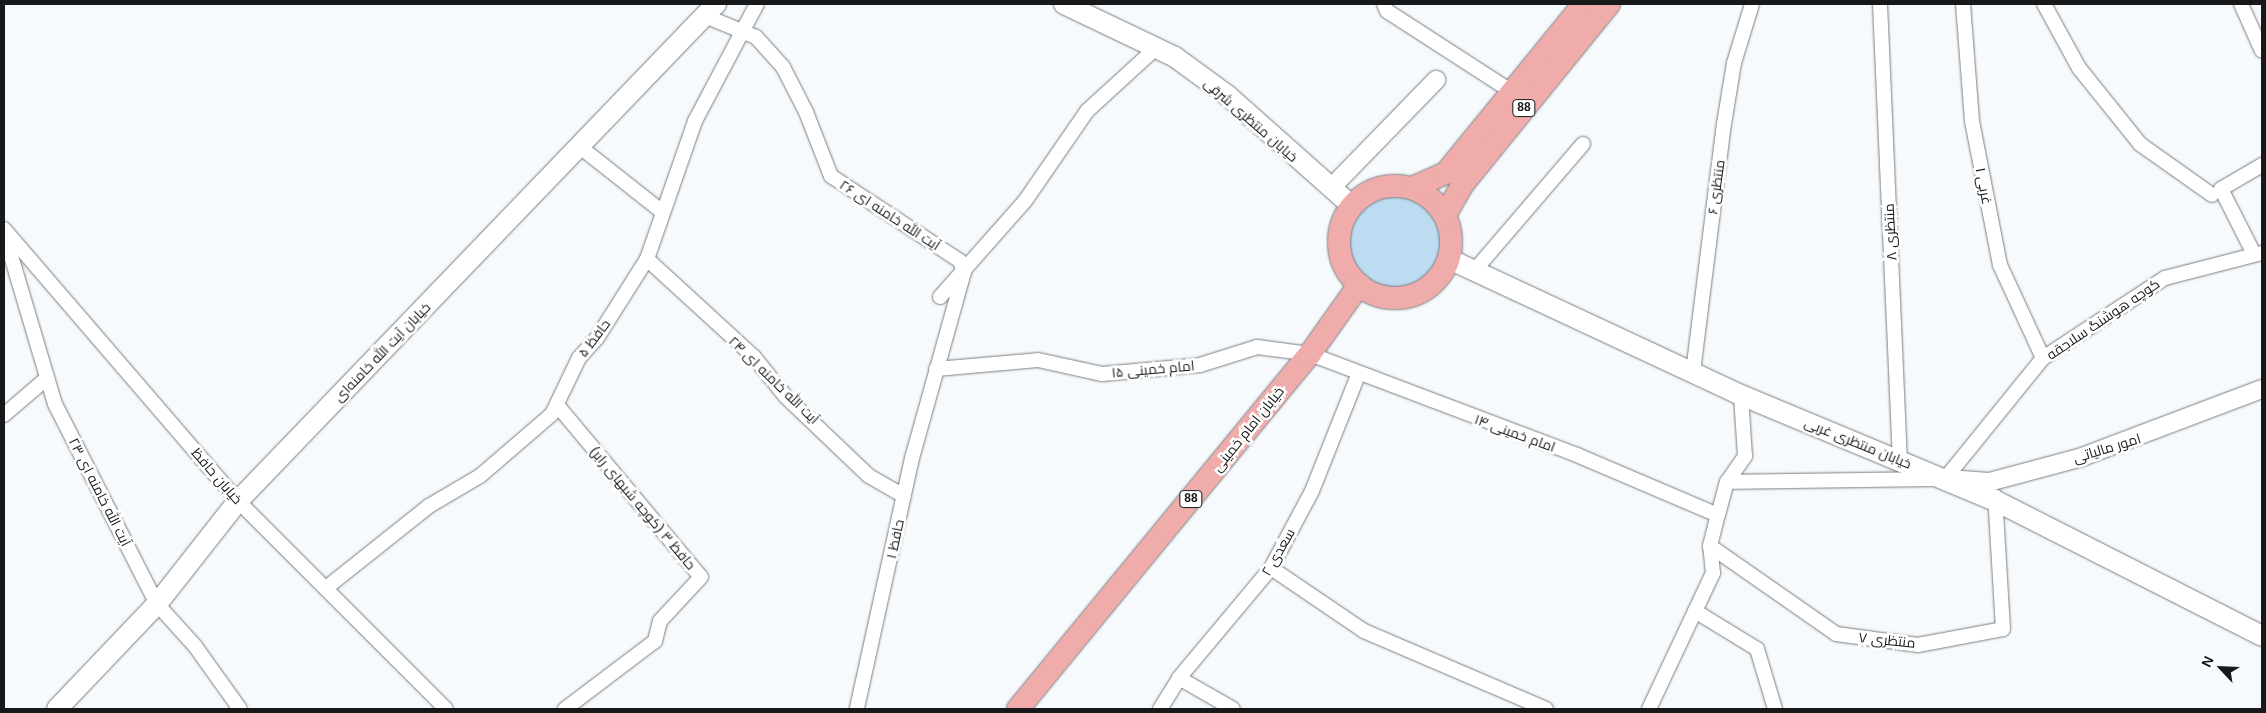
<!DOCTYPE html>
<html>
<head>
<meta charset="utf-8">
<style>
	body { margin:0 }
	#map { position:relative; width:2266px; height:713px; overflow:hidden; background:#f7fafd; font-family:Arial,Cairo,sans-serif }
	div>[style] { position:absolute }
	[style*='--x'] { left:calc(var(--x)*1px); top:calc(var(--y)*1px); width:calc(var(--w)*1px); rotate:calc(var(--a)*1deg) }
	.green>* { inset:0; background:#bddcf2 }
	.round { border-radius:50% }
	.roads { filter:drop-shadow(0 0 1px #797d7f) drop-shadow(0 0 1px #797d7f) }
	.minor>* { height:14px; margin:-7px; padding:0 7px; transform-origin:7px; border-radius:7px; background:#fff }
	.tertiary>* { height:18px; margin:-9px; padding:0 9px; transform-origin:9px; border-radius:9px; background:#fff }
	.secondary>* { height:20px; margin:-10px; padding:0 10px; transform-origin:10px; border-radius:10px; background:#fff }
	.primary>* { height:22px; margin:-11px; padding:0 11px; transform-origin:11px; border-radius:11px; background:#efacab }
	.primary>.ring { margin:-11px; padding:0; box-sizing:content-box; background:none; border:22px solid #efacab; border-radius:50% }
	span { translate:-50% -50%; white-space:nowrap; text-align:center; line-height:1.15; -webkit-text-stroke:5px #fff; paint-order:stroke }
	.shield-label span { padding:1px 4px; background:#fff; border:1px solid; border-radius:4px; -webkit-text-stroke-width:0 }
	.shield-label { font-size:12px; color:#161819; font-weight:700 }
	.street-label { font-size:14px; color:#161819 }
	.frame { position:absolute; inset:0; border:5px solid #161819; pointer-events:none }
	.north { position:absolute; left:2196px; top:643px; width:50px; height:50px; -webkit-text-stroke:4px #fff; paint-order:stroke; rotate:295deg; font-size:14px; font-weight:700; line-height:20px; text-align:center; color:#161819 }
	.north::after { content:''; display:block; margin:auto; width:18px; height:22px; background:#161819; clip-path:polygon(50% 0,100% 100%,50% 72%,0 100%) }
</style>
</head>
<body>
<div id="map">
	<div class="green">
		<i class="round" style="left:1348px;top:195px;width:94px;height:94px"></i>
	</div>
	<div class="roads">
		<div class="minor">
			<i style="--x:1384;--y:4;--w:8;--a:67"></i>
			<i style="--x:1387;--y:11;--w:149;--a:32.9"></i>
			<i style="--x:1880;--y:4;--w:456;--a:87.5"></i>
			<i style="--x:1963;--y:4;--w:117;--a:85.6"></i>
			<i style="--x:1972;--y:121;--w:147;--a:79"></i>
			<i style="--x:2000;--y:265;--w:102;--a:65.2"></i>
			<i style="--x:2044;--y:4;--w:73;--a:61.3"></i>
			<i style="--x:2079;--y:68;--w:97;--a:51.2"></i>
			<i style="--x:2140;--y:144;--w:88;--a:35.3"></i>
			<i style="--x:2241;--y:4;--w:51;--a:65.9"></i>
			<i style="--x:705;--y:16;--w:55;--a:22.4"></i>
			<i style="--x:756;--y:37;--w:40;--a:48"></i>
			<i style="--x:783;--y:67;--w:51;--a:62.9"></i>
			<i style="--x:806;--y:112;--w:69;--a:68.7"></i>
			<i style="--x:831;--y:176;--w:154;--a:33.4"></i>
			<i style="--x:960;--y:261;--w:12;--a:70"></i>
			<i style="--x:964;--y:272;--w:193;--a:105.6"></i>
			<i style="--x:912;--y:458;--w:257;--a:102.4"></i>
			<i style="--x:579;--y:146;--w:103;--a:38.3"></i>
			<i style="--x:4;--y:229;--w:359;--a:49.3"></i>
			<i style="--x:238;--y:501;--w:294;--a:45"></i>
			<i style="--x:4;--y:232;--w:179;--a:73.5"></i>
			<i style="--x:55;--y:404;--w:225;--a:63"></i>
			<i style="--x:157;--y:604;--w:57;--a:47.9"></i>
			<i style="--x:195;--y:646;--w:77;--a:54.5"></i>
			<i style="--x:2254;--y:254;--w:73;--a:-116.9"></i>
			<i style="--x:2221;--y:189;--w:48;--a:-30.3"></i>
			<i style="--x:647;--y:259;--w:145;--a:42.5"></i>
			<i style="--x:754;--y:357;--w:51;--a:51.3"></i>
			<i style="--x:786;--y:397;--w:115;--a:43.6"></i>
			<i style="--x:869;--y:476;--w:40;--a:29.7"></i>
			<i style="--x:1475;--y:270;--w:166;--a:-49.4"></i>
			<i style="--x:940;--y:297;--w:128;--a:-48.5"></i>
			<i style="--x:1025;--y:201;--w:109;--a:-55.4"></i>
			<i style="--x:1087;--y:111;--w:95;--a:-42.4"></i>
			<i style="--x:936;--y:369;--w:102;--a:-5"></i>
			<i style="--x:1038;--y:360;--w:66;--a:12.3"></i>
			<i style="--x:1102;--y:374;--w:98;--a:-5.2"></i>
			<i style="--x:1200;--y:365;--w:60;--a:-17.5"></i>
			<i style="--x:1257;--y:347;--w:53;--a:7.5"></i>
			<i style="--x:1310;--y:354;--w:285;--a:20.7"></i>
			<i style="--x:1577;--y:455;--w:153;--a:23.1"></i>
			<i style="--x:1693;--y:372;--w:250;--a:-82.9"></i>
			<i style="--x:1724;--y:124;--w:62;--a:-80.7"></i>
			<i style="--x:1734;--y:63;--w:62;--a:-73"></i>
			<i style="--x:557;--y:405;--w:224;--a:50.1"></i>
			<i style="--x:701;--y:577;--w:60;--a:133"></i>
			<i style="--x:660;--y:621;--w:21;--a:104"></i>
			<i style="--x:655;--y:641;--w:113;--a:142.9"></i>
			<i style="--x:4;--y:415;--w:57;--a:-40.7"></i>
			<i style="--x:1727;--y:482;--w:218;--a:-0.8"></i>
			<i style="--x:1945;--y:479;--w:156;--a:-51"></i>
			<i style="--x:2043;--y:358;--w:146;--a:-33.3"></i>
			<i style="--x:2165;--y:278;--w:100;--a:-14.5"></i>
			<i style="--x:1710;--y:546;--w:154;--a:34.9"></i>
			<i style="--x:1836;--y:634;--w:83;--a:7.6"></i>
			<i style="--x:1918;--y:645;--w:86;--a:-10.7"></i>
			<i style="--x:2003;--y:629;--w:133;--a:-93.4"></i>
			<i style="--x:1271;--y:568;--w:112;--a:34.1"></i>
			<i style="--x:1364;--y:631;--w:198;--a:23.2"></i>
			<i style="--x:326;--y:588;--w:132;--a:-38.5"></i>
			<i style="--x:429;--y:506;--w:59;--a:-30.5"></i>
			<i style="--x:480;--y:476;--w:95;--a:-40.7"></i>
			<i style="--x:552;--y:414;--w:62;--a:-64.3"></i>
			<i style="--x:579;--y:358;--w:27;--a:-48"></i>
			<i style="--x:597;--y:338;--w:93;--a:-57.7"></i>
			<i style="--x:647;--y:259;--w:146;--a:-70.8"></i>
			<i style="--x:695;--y:121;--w:132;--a:-62.1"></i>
			<i style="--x:1695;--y:611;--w:73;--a:31.5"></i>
			<i style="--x:1757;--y:649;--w:63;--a:73.3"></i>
			<i style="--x:1179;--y:678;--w:62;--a:29.9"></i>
			<i style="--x:1160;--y:709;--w:36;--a:-58"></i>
			<i style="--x:1179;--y:678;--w:143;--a:-50.1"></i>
			<i style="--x:1271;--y:568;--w:87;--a:-62"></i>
			<i style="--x:1312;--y:491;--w:127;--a:-68.3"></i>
			<i style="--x:1649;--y:709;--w:150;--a:-64.8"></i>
			<i style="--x:1713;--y:573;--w:27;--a:-96"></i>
			<i style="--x:1710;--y:546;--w:32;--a:-76"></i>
			<i style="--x:1718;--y:515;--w:34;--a:-75"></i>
			<i style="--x:1727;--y:482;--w:32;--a:-55"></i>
			<i style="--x:1745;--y:456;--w:61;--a:-93.8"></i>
		</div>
		<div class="tertiary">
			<i style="--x:1331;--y:188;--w:151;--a:-45.8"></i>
			<i style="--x:1948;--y:479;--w:41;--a:4.2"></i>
			<i style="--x:1989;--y:482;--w:96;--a:-15"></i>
			<i style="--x:2082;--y:457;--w:192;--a:-20.7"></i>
		</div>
		<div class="secondary">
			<i style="--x:1064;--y:4;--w:123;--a:25.5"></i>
			<i style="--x:1175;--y:57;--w:64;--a:36.2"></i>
			<i style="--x:1227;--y:95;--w:167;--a:41.6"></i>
			<i style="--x:1449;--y:259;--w:322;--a:25"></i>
			<i style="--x:1741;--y:395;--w:278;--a:22.6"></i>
			<i style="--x:1998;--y:502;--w:296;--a:26.9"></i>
			<i style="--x:57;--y:709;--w:145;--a:-46.4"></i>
			<i style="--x:157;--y:604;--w:131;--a:-51.8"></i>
			<i style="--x:238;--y:501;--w:690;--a:-46.12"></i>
		</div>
		<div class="primary">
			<i class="ring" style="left:1339px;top:186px;width:90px;height:90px"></i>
			<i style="--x:1412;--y:188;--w:37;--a:-24"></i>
			<i style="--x:1446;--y:173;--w:218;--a:-50.8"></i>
			<i style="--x:1445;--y:215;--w:34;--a:-60"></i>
			<i style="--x:1462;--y:185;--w:233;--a:-50.9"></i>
			<i style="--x:1018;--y:709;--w:460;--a:-50.6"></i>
			<i style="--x:1310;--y:354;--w:85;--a:-54.6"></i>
		</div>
	</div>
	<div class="shield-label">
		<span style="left:1524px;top:108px">88</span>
		<span style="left:1191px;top:499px">88</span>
	</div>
	<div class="street-label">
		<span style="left:1251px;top:120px;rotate:41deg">خیابان منتظری شرقی</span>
		<span style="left:1984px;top:186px;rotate:79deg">غربی ۱</span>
		<span style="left:1716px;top:187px;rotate:-82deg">منتظری ۶</span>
		<span style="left:890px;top:215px;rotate:33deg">آیت الله خامنه ای ۲۶</span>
		<span style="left:1890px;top:232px;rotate:-93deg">منتظری ۸</span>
		<span style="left:2103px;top:319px;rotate:-34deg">کوچه هوشنگ سلاجقه</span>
		<span style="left:594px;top:338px;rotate:-53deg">حافظ ۵</span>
		<span style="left:382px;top:352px;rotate:-46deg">خیابان آیت الله خامنه‌ای</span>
		<span style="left:1153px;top:369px;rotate:-5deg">امام خمینی ۱۵</span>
		<span style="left:774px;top:380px;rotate:44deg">آیت الله خامنه ای ۲۴</span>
		<span style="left:1248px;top:429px;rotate:-51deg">خیابان امام خمینی</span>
		<span style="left:1515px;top:433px;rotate:20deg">امام خمینی ۱۴</span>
		<span style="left:1858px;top:443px;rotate:22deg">خیابان منتظری غربی</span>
		<span style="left:2107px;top:448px;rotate:-17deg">امور مالیاتی</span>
		<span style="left:217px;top:476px;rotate:49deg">خیابان حافظ</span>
		<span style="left:100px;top:492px;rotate:63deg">آیت الله خامنه ای ۲۳</span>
		<span style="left:643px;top:508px;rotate:50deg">حافظ ۳ (کوچه شبهای رابر)</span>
		<span style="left:895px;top:539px;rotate:-78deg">حافظ ۱</span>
		<span style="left:1278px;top:552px;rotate:-60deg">سعدی ۲</span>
		<span style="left:1887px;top:640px;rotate:6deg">منتظری ۷</span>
	</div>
	<div class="frame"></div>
	<div class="north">N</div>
</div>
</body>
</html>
